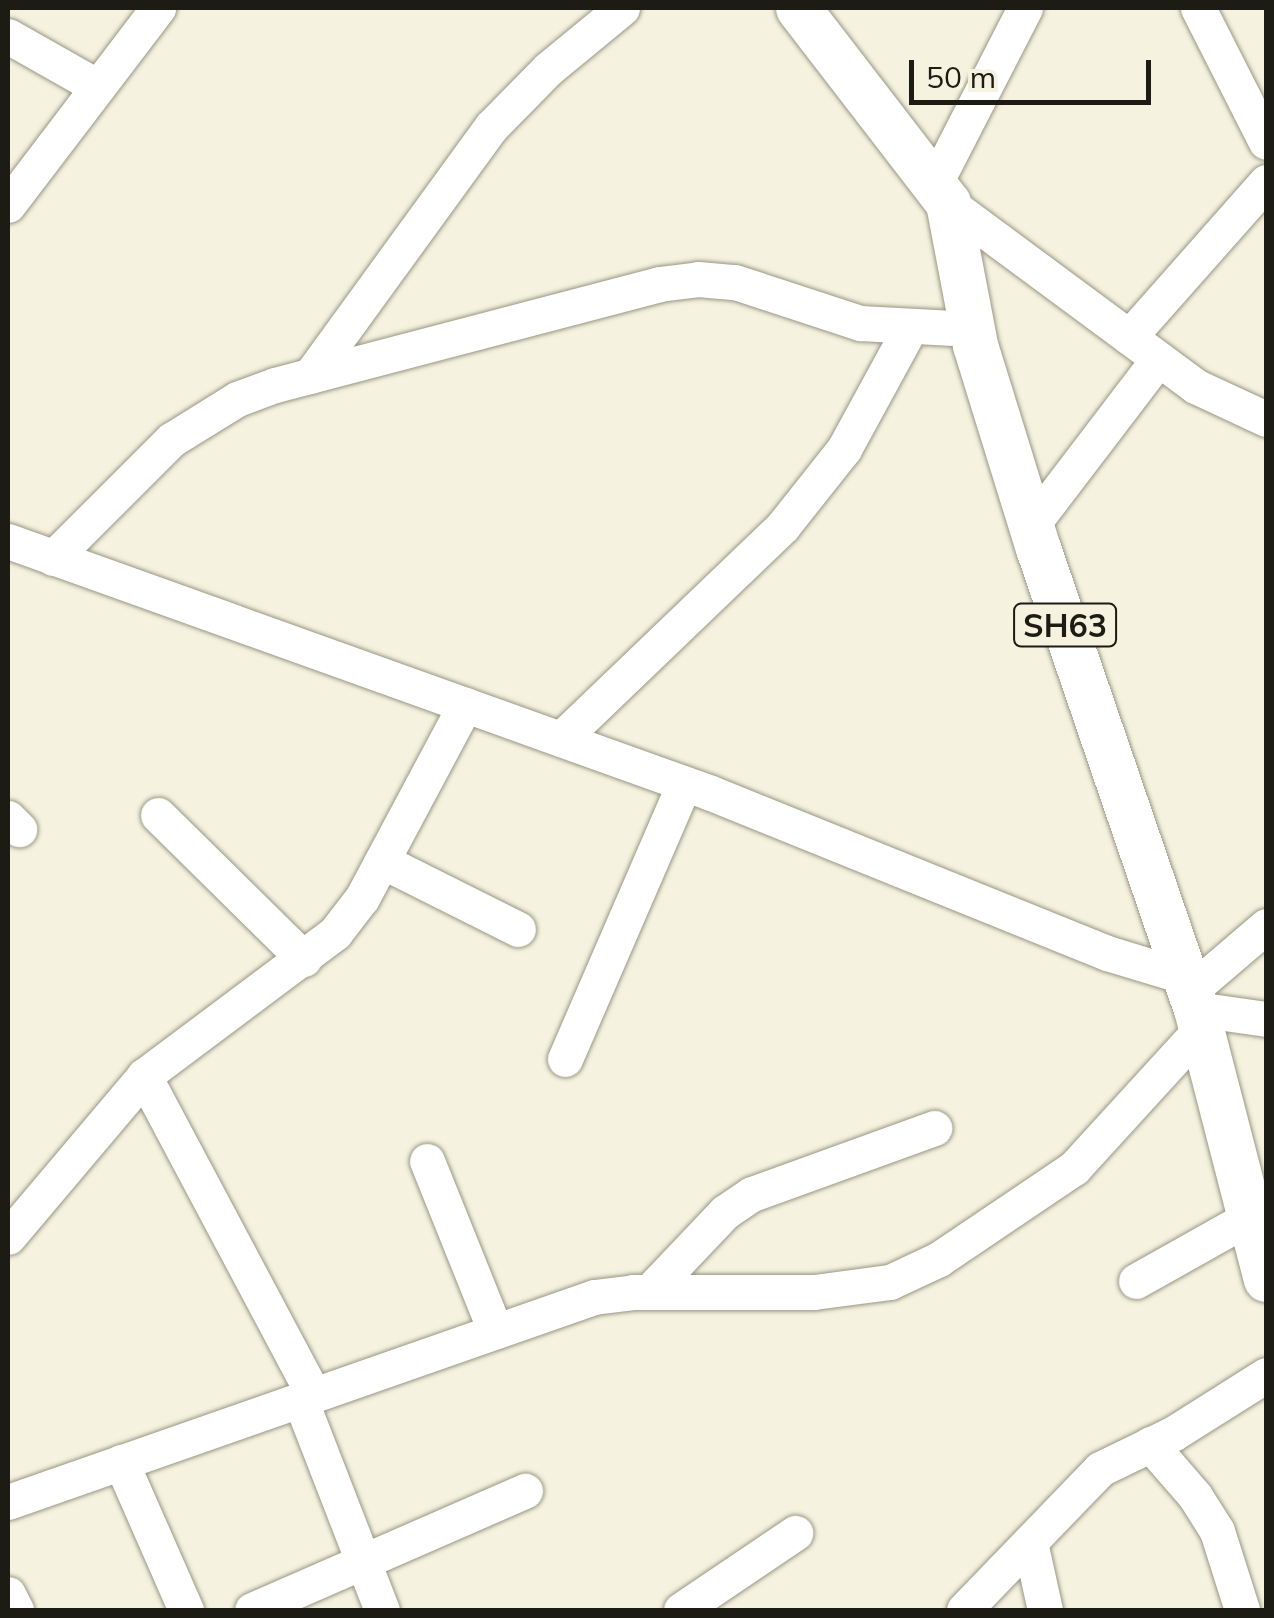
<!DOCTYPE html>
<html>
<head>
<meta charset="utf-8">
<style>
	body { margin:0 }
	#map { position:relative; width:1274px; height:1618px; overflow:hidden; background:#f5f3df; font-family:Mulish,sans-serif }
	div>[style] { position:absolute }
	[style*='--x'] { left:calc(var(--x)*1px); top:calc(var(--y)*1px); width:calc(var(--w)*1px); rotate:calc(var(--a)*1deg) }
	.roads { filter:drop-shadow(0 0 2px #999684) drop-shadow(0 0 2px #999684) }
	.minor>* { height:35px; margin:-17.5px; padding:0 17.5px; transform-origin:17.5px; border-radius:17.5px; background:#fff }
	.major>* { height:45px; margin:-22.5px; padding:0 22.5px; transform-origin:22.5px; border-radius:22.5px; background:#fff }
	span { translate:-50% -50%; white-space:nowrap; text-align:center; line-height:1.15; -webkit-text-stroke:8px #f5f3df; paint-order:stroke }
	.shield-label span { padding:2px 8px; background:#f5f3df; border:2px solid; border-radius:8px; -webkit-text-stroke-width:0 }
	.shield-label { font-size:32px; color:#1c1b14; font-weight:700 }
	.frame { position:absolute; inset:0; border:10px solid #1c1b14; pointer-events:none }
	.scale { position:absolute; left:909px; top:60px; width:242px; height:45px; box-sizing:border-box; border:5px solid #1c1b14; border-top:0; padding-left:12px; font-size:30px; line-height:35px; white-space:nowrap; color:#1c1b14; -webkit-text-stroke:8px #f5f3df; paint-order:stroke }
</style>
</head>
<body>
<div id="map">
	<div class="roads">
		<div class="minor">
			<i style="--x:1198;--y:8;--w:150;--a:63.1"></i>
			<i style="--x:8;--y:36;--w:103;--a:29.5"></i>
			<i style="--x:934;--y:185;--w:199;--a:-62.8"></i>
			<i style="--x:948;--y:203;--w:307;--a:36.5"></i>
			<i style="--x:1195;--y:386;--w:78;--a:24.9"></i>
			<i style="--x:8;--y:205;--w:248;--a:-52.7"></i>
			<i style="--x:1129;--y:337;--w:207;--a:-48.5"></i>
			<i style="--x:310;--y:376;--w:308;--a:-54"></i>
			<i style="--x:491;--y:127;--w:81;--a:-45.5"></i>
			<i style="--x:548;--y:69;--w:96;--a:-39.5"></i>
			<i style="--x:1031;--y:526;--w:210;--a:-52.7"></i>
			<i style="--x:8;--y:541;--w:747;--a:19.72"></i>
			<i style="--x:711;--y:793;--w:427;--a:22"></i>
			<i style="--x:1107;--y:953;--w:83;--a:16.9"></i>
			<i style="--x:53;--y:558;--w:167;--a:-45"></i>
			<i style="--x:171;--y:440;--w:78;--a:-31.8"></i>
			<i style="--x:237;--y:399;--w:40;--a:-20.2"></i>
			<i style="--x:275;--y:385;--w:397;--a:-14.7"></i>
			<i style="--x:659;--y:284;--w:39;--a:-7"></i>
			<i style="--x:698;--y:279;--w:37;--a:5"></i>
			<i style="--x:735;--y:282;--w:132;--a:18.2"></i>
			<i style="--x:860;--y:323;--w:112;--a:3.1"></i>
			<i style="--x:561;--y:739;--w:308;--a:-43.8"></i>
			<i style="--x:783;--y:526;--w:98;--a:-51.6"></i>
			<i style="--x:844;--y:449;--w:138;--a:-61.4"></i>
			<i style="--x:158;--y:815;--w:205;--a:44.6"></i>
			<i style="--x:8;--y:818;--w:16;--a:45"></i>
			<i style="--x:382;--y:861;--w:152;--a:26.6"></i>
			<i style="--x:1190;--y:991;--w:100;--a:-40.5"></i>
			<i style="--x:1196;--y:1009;--w:71;--a:8.1"></i>
			<i style="--x:565;--y:1059;--w:300;--a:-66.6"></i>
			<i style="--x:144;--y:1076;--w:360;--a:62"></i>
			<i style="--x:427;--y:1161;--w:182;--a:68.1"></i>
			<i style="--x:8;--y:1237;--w:211;--a:-49.8"></i>
			<i style="--x:144;--y:1076;--w:239;--a:-36.8"></i>
			<i style="--x:335;--y:933;--w:44;--a:-52.4"></i>
			<i style="--x:362;--y:898;--w:219;--a:-61.9"></i>
			<i style="--x:1136;--y:1281;--w:131;--a:-29.3"></i>
			<i style="--x:649;--y:1292;--w:110;--a:-46.5"></i>
			<i style="--x:725;--y:1212;--w:32;--a:-34"></i>
			<i style="--x:752;--y:1194;--w:194;--a:-19.9"></i>
			<i style="--x:300;--y:1399;--w:226;--a:68.8"></i>
			<i style="--x:1150;--y:1444;--w:69;--a:49.1"></i>
			<i style="--x:1195;--y:1496;--w:41;--a:57.8"></i>
			<i style="--x:1217;--y:1531;--w:83;--a:72.4"></i>
			<i style="--x:121;--y:1462;--w:162;--a:66.3"></i>
			<i style="--x:8;--y:1502;--w:621;--a:-19.28"></i>
			<i style="--x:594;--y:1297;--w:39;--a:-7"></i>
			<i style="--x:633;--y:1292;--w:181;--a:0"></i>
			<i style="--x:814;--y:1292;--w:77;--a:-7.5"></i>
			<i style="--x:890;--y:1282;--w:54;--a:-25.1"></i>
			<i style="--x:939;--y:1259;--w:163;--a:-34"></i>
			<i style="--x:1074;--y:1168;--w:188;--a:-47.6"></i>
			<i style="--x:1030;--y:1542;--w:70;--a:77.6"></i>
			<i style="--x:8;--y:1594;--w:18;--a:63"></i>
			<i style="--x:252;--y:1610;--w:298;--a:-23.6"></i>
			<i style="--x:681;--y:1610;--w:138;--a:-34"></i>
			<i style="--x:964;--y:1610;--w:196;--a:-46"></i>
			<i style="--x:1100;--y:1469;--w:82;--a:-25.9"></i>
			<i style="--x:1174;--y:1433;--w:109;--a:-32.2"></i>
		</div>
		<div class="major">
			<i style="--x:798;--y:8;--w:246;--a:52.4"></i>
			<i style="--x:948;--y:203;--w:145;--a:79.2"></i>
			<i style="--x:975;--y:345;--w:213;--a:72.8"></i>
			<i style="--x:1038;--y:548;--w:487;--a:71.1"></i>
			<i style="--x:1196;--y:1009;--w:279;--a:75.5"></i>
		</div>
	</div>
	<div class="shield-label">
		<span style="left:1065px;top:625px">SH63</span>
	</div>
	<div class="frame"></div>
	<div class="scale">50 m</div>
</div>
</body>
</html>
